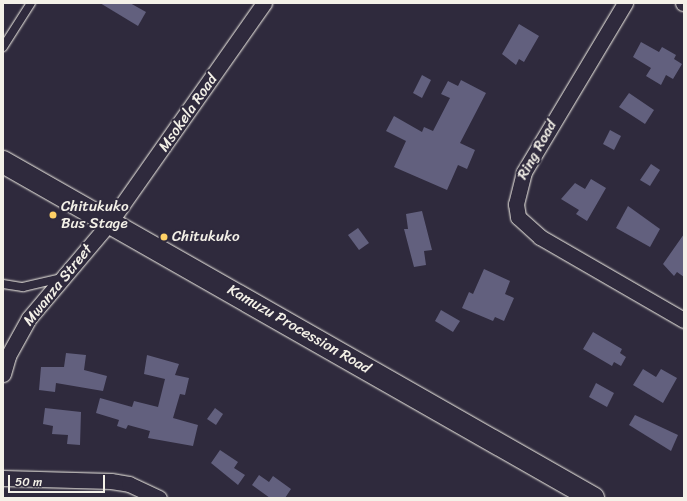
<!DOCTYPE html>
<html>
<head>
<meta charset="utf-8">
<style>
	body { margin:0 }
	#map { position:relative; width:687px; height:501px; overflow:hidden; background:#2f2a3d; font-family:Sriracha,sans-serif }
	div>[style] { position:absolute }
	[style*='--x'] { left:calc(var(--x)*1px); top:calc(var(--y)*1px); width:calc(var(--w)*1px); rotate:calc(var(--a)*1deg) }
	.building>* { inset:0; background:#62607e }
	.roads { filter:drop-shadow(0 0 1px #f4f1e8) drop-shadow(0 0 1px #f4f1e8) }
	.lane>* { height:8px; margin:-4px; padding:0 4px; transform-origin:4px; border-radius:4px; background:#2f2a3d }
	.street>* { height:15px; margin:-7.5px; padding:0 7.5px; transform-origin:7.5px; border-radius:7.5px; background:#2f2a3d }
	.highway>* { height:22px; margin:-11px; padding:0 11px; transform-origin:11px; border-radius:11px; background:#2f2a3d }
	.dots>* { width:11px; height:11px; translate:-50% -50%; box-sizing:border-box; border:2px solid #2f2a3d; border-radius:50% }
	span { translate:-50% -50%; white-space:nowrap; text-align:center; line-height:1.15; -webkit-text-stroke:4px #2f2a3d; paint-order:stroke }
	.street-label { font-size:15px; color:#f4f1e8 }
	.poi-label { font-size:15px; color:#f4f1e8 }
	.left { translate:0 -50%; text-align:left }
	.frame { position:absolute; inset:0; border:4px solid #f4f1e8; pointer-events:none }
	.scale { position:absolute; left:8px; top:475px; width:97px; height:18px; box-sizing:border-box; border:2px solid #f4f1e8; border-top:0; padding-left:5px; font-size:12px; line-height:14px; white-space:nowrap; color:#f4f1e8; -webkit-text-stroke:3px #2f2a3d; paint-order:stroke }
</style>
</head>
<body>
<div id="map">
	<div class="building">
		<i style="clip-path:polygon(100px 3px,130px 3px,146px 12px,138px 26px)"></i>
		<i style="clip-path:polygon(519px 24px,539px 36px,524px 62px,519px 59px,516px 65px,502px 54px)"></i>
		<i style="clip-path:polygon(641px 42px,659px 52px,662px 47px,676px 55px,674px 59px,682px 64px,673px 79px,666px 75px,661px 85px,646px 76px,651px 68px,633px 57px)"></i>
		<i style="clip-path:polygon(422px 75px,431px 80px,422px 98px,413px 93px)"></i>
		<i style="clip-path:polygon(461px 80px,486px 93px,460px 143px,475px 150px,467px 169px,458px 165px,447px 190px,394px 167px,406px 141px,386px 131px,394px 116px,422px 132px,424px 127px,433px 131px,450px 98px,441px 94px,448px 81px,458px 86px)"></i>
		<i style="clip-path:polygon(629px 93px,654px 110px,645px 124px,619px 107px)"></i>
		<i style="clip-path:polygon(610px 130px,621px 136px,614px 150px,603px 144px)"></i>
		<i style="clip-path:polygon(651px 164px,660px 170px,650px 186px,640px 180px)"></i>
		<i style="clip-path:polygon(591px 179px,606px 188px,587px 221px,576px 214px,579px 210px,561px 199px,575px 183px,585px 189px)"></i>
		<i style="clip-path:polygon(628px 206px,660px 229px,650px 247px,616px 228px)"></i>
		<i style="clip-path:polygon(422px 211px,432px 250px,424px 251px,426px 265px,414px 267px,404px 229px,408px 229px,406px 214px)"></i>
		<i style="clip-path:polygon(358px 228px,369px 243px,359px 250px,348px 235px)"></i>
		<i style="clip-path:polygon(684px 234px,684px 277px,677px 272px,674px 276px,663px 264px)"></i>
		<i style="clip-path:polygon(484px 269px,510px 281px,505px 294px,514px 298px,504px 321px,495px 317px,493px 321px,462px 308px,469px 292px,473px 294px)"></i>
		<i style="clip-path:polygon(441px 310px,460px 321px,453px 332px,435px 321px)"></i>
		<i style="clip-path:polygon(593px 332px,622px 349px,620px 353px,626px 357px,621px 366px,614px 362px,612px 366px,583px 349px)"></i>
		<i style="clip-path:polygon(66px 353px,86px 355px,84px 370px,107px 376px,103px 391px,56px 383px,55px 392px,39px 390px,41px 367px,64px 367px)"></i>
		<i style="clip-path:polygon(147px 355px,179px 364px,175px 375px,189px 378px,185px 395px,180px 394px,173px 418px,198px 425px,193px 446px,148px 438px,150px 431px,128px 425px,126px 429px,117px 426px,119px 420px,96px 413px,100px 398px,132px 407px,134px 401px,158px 407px,165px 379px,144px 374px)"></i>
		<i style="clip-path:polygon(643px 369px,656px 377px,661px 369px,677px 378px,663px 403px,633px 385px)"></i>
		<i style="clip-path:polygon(596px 383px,614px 393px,607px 407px,589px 397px)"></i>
		<i style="clip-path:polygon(45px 408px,81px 412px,80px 445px,67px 444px,68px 435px,52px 434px,53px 426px,43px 424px)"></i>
		<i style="clip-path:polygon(215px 408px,223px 414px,216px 425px,207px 419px)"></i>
		<i style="clip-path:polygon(635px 415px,678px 435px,671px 451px,629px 425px)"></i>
		<i style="clip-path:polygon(220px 450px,238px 462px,234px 468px,245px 475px,238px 485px,211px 463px)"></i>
		<i style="clip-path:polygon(259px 475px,269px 482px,273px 476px,291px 489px,285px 498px,270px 498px,252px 485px)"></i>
	</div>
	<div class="roads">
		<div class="lane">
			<i style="--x:3;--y:47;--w:52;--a:-57.5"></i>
			<i style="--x:3;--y:284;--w:20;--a:9"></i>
			<i style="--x:23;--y:287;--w:39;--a:-13"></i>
		</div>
		<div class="street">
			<i style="--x:625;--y:3;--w:197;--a:120.9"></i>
			<i style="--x:524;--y:172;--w:33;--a:104"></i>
			<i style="--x:516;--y:204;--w:13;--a:81"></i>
			<i style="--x:518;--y:217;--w:30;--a:42"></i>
			<i style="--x:540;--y:237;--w:166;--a:30"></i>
			<i style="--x:683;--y:3;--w:1;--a:0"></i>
			<i style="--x:3;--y:374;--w:19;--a:-74"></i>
			<i style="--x:8;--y:356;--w:43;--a:-61.1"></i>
			<i style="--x:29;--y:318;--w:126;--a:-49.8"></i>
			<i style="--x:110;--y:222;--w:268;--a:-54.9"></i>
			<i style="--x:3;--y:478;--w:108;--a:1.6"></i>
			<i style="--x:111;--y:481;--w:18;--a:9"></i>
			<i style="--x:129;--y:484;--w:33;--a:25"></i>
		</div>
		<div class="highway">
			<i style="--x:3;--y:162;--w:679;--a:29.66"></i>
		</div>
	</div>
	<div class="dots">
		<i style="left:53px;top:215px;background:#ffd166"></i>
		<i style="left:164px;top:237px;background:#ffd166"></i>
	</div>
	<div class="street-label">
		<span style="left:188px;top:113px;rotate:-55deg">Msokela Road</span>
		<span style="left:537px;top:150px;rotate:-61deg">Ring Road</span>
		<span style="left:58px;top:285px;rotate:-51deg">Mwanza Street</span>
		<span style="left:299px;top:329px;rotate:30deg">Kamuzu Procession Road</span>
	</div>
	<div class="poi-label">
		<span class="left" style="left:61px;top:215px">Chitukuko<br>Bus Stage</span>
		<span class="left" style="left:172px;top:237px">Chitukuko</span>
	</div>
	<div class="frame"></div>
	<div class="scale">50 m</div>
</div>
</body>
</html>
